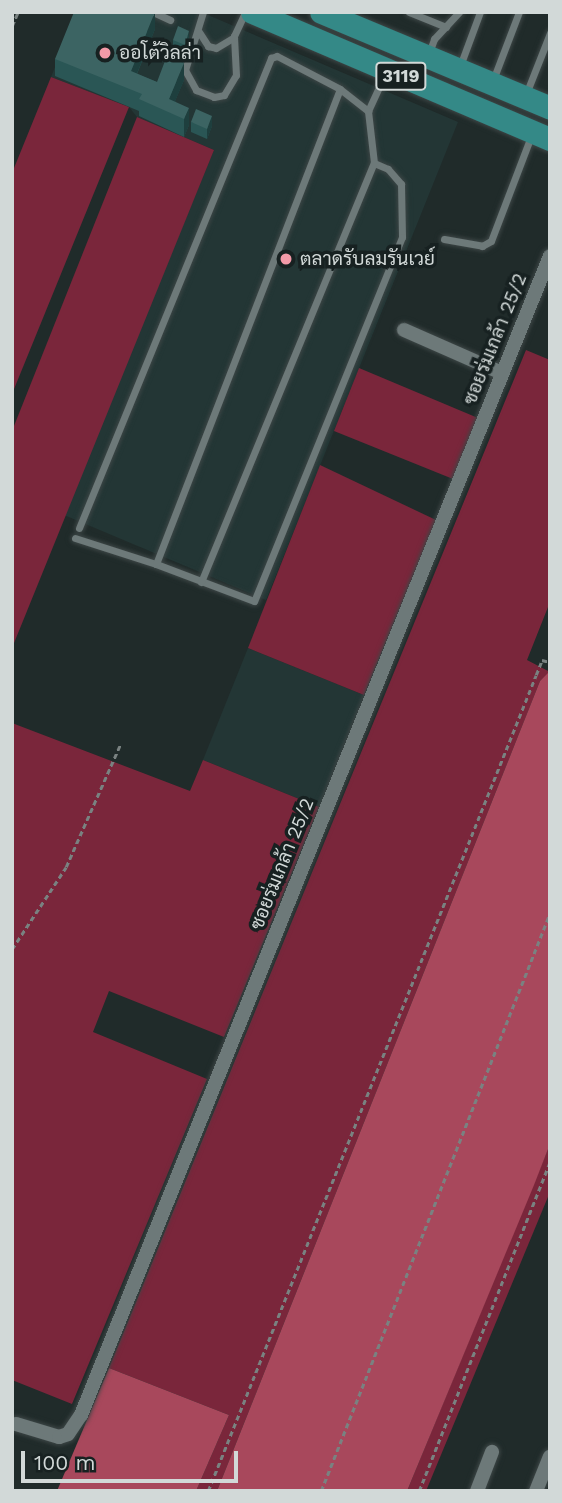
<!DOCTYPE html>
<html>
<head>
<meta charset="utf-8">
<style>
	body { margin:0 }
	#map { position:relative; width:562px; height:1503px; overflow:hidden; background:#202b2a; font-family:"Work Sans",Sarabun,sans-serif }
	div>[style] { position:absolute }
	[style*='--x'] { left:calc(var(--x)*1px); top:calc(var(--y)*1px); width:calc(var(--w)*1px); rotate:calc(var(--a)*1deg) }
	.built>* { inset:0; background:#233635 }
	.green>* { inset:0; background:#7a263b }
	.water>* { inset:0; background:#a8485c }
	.path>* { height:2.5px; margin-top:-1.25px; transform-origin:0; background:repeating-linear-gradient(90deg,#798281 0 5px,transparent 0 8.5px) }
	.roads { filter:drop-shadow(0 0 2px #3d4646) drop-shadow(0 0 2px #3d4646) }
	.lane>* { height:7px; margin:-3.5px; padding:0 3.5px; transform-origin:3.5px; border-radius:3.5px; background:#6d7979 }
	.street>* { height:14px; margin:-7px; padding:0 7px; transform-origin:7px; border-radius:7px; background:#6d7979 }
	.primary>* { height:23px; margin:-11.5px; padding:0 11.5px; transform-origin:11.5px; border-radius:11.5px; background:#348987 }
	.wall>* { inset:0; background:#2a5655 }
	.shaded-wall>* { inset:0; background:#1e3f3e }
	.building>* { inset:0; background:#3c6463 }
	.dots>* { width:19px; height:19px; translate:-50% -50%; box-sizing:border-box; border:4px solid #172121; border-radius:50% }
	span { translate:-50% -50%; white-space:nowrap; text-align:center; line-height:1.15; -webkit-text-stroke:7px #172121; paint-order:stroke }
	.shield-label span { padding:2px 5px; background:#172121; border:2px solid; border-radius:5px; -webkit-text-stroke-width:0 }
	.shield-label { font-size:18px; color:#d2d9d8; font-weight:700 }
	.poi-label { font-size:19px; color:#d2d9d8 }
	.left { translate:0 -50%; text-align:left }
	.street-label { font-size:19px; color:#d2d9d8 }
	.frame { position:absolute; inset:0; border:14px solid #d2d9d8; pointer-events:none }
	.scale { position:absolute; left:21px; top:1451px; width:217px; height:32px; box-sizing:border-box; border:4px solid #d2d9d8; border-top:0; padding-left:9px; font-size:21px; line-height:24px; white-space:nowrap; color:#d2d9d8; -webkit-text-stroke:5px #172121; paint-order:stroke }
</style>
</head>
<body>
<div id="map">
	<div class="built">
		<i style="clip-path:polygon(77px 12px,201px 12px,458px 122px,266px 600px,64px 515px,214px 150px,137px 117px,129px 107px,51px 77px)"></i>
		<i style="clip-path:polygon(248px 648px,364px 695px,319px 807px,203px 760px)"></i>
	</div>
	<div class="green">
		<i style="clip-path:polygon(51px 77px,129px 107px,12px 394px,12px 173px)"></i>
		<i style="clip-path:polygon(137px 117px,214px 150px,12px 648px,12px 431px)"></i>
		<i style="clip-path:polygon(526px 350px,550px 360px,550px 602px,527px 660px,550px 672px,540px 681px,217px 1491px,196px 1491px,229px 1415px,109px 1368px)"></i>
		<i style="clip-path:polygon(359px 368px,478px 418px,453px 479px,334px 431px)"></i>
		<i style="clip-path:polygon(320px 465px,436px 520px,364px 695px,248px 648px)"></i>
		<i style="clip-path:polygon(12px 723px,190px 791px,203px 760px,319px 807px,224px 1037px,109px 991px,93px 1032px,207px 1079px,72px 1404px,12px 1380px)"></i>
		<i style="clip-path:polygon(550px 1144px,550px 1192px,426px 1491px,407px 1491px)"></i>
	</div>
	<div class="water">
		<i style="clip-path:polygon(550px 671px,550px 1144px,534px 1185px,407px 1491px,217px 1491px,540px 681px)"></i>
		<i style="clip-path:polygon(109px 1368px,229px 1415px,196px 1491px,57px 1491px)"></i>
	</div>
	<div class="path">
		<i style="--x:12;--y:26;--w:15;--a:-67"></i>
		<i style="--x:12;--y:949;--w:98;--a:-56.6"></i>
		<i style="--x:66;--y:867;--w:133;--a:-66.1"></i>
		<i style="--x:208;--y:1491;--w:879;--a:-68.1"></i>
		<i style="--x:536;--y:675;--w:16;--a:-68"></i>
		<i style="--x:542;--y:660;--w:8;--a:14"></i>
		<i style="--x:321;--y:1491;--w:622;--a:-68.39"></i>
		<i style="--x:419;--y:1491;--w:354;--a:-68.3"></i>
	</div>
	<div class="roads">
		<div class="lane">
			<i style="--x:153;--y:12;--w:19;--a:25"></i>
			<i style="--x:203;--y:12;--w:61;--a:107.2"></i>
			<i style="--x:185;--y:70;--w:23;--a:61"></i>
			<i style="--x:196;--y:90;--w:19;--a:21"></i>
			<i style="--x:214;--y:97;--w:10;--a:-11"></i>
			<i style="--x:224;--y:95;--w:23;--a:-59"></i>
			<i style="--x:236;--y:75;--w:39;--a:-93"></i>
			<i style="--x:234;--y:36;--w:26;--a:-65"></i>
			<i style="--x:409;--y:12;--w:40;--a:22"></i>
			<i style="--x:199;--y:32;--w:17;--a:57"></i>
			<i style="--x:208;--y:46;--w:8;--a:14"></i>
			<i style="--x:216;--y:48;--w:21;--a:-31"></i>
			<i style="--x:429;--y:53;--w:15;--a:-70"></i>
			<i style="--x:434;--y:39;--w:37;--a:-47"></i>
			<i style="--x:460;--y:66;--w:58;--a:-69.7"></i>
			<i style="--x:493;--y:80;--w:73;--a:-69.1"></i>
			<i style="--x:526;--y:94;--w:66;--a:-68.5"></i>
			<i style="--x:368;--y:111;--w:41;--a:-65.3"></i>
			<i style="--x:444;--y:239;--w:39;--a:10"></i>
			<i style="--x:482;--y:246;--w:10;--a:-29"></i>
			<i style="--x:491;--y:241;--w:112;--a:-69.1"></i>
			<i style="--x:79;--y:528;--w:508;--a:-67.78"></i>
			<i style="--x:271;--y:58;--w:6;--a:-18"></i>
			<i style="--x:277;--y:56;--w:71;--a:27.6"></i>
			<i style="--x:340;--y:89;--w:36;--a:38"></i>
			<i style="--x:368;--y:111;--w:52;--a:83.4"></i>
			<i style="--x:374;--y:163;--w:15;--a:23"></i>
			<i style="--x:388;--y:169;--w:20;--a:49"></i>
			<i style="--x:401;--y:184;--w:53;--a:88.9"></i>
			<i style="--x:402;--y:237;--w:393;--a:112.1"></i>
			<i style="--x:254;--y:601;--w:105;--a:-159.3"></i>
			<i style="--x:75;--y:538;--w:85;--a:17.8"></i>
			<i style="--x:156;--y:564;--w:509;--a:-68.83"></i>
			<i style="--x:201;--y:582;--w:453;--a:-67.6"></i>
		</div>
		<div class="street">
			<i style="--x:404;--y:330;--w:107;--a:23.7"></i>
			<i style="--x:16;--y:1424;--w:45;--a:16.8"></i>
			<i style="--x:59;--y:1437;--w:9;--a:-18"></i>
			<i style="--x:68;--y:1434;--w:23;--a:-56"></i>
			<i style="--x:81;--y:1415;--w:1250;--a:-67.97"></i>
			<i style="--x:477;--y:1491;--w:42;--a:-69"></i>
			<i style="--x:536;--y:1491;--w:37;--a:-68"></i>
		</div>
		<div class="primary">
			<i style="--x:252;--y:12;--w:324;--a:23.1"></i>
			<i style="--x:321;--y:12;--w:248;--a:22.7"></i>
		</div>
	</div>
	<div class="wall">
		<i style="clip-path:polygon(155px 29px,137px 74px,157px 82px,184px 80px,175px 101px,189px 125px,184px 137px,139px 116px,139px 111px,55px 76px,55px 59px)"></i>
		<i style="clip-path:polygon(189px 36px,185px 50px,173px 45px,173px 40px)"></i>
		<i style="clip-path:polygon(191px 122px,212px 126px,207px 139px,191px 132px)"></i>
	</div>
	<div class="shaded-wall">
		<i style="clip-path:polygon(155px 12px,155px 29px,131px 88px,131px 71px)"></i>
		<i style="clip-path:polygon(189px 31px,189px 36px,185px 50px,185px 45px)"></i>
		<i style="clip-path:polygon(184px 63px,184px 80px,170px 113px,169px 99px)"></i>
		<i style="clip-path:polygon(189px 108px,189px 125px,184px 137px,184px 119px)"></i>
		<i style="clip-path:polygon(212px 116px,212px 126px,207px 139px,207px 129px)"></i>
	</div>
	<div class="building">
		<i style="clip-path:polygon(74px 12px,155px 12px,131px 71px,157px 82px,168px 53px,181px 58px,184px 63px,169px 99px,189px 108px,184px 119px,139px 99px,142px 94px,55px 59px)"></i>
		<i style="clip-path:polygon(178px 26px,189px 31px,185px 45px,173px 40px)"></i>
		<i style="clip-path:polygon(196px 109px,212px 116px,207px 129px,191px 122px)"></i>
	</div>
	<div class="dots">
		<i style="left:105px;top:53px;background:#f39aa8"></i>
		<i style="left:286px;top:259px;background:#f39aa8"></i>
	</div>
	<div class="shield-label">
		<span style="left:401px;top:76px">3119</span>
	</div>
	<div class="poi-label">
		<span class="left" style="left:119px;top:53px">ออโต้วิลล่า</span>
		<span class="left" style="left:300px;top:259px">ตลาดรับลมรันเวย์</span>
	</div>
	<div class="street-label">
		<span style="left:495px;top:339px;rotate:-68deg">ซอยร่มเกล้า 25/2</span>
		<span style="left:282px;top:864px;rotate:-68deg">ซอยร่มเกล้า 25/2</span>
	</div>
	<div class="frame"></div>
	<div class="scale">100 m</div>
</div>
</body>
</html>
